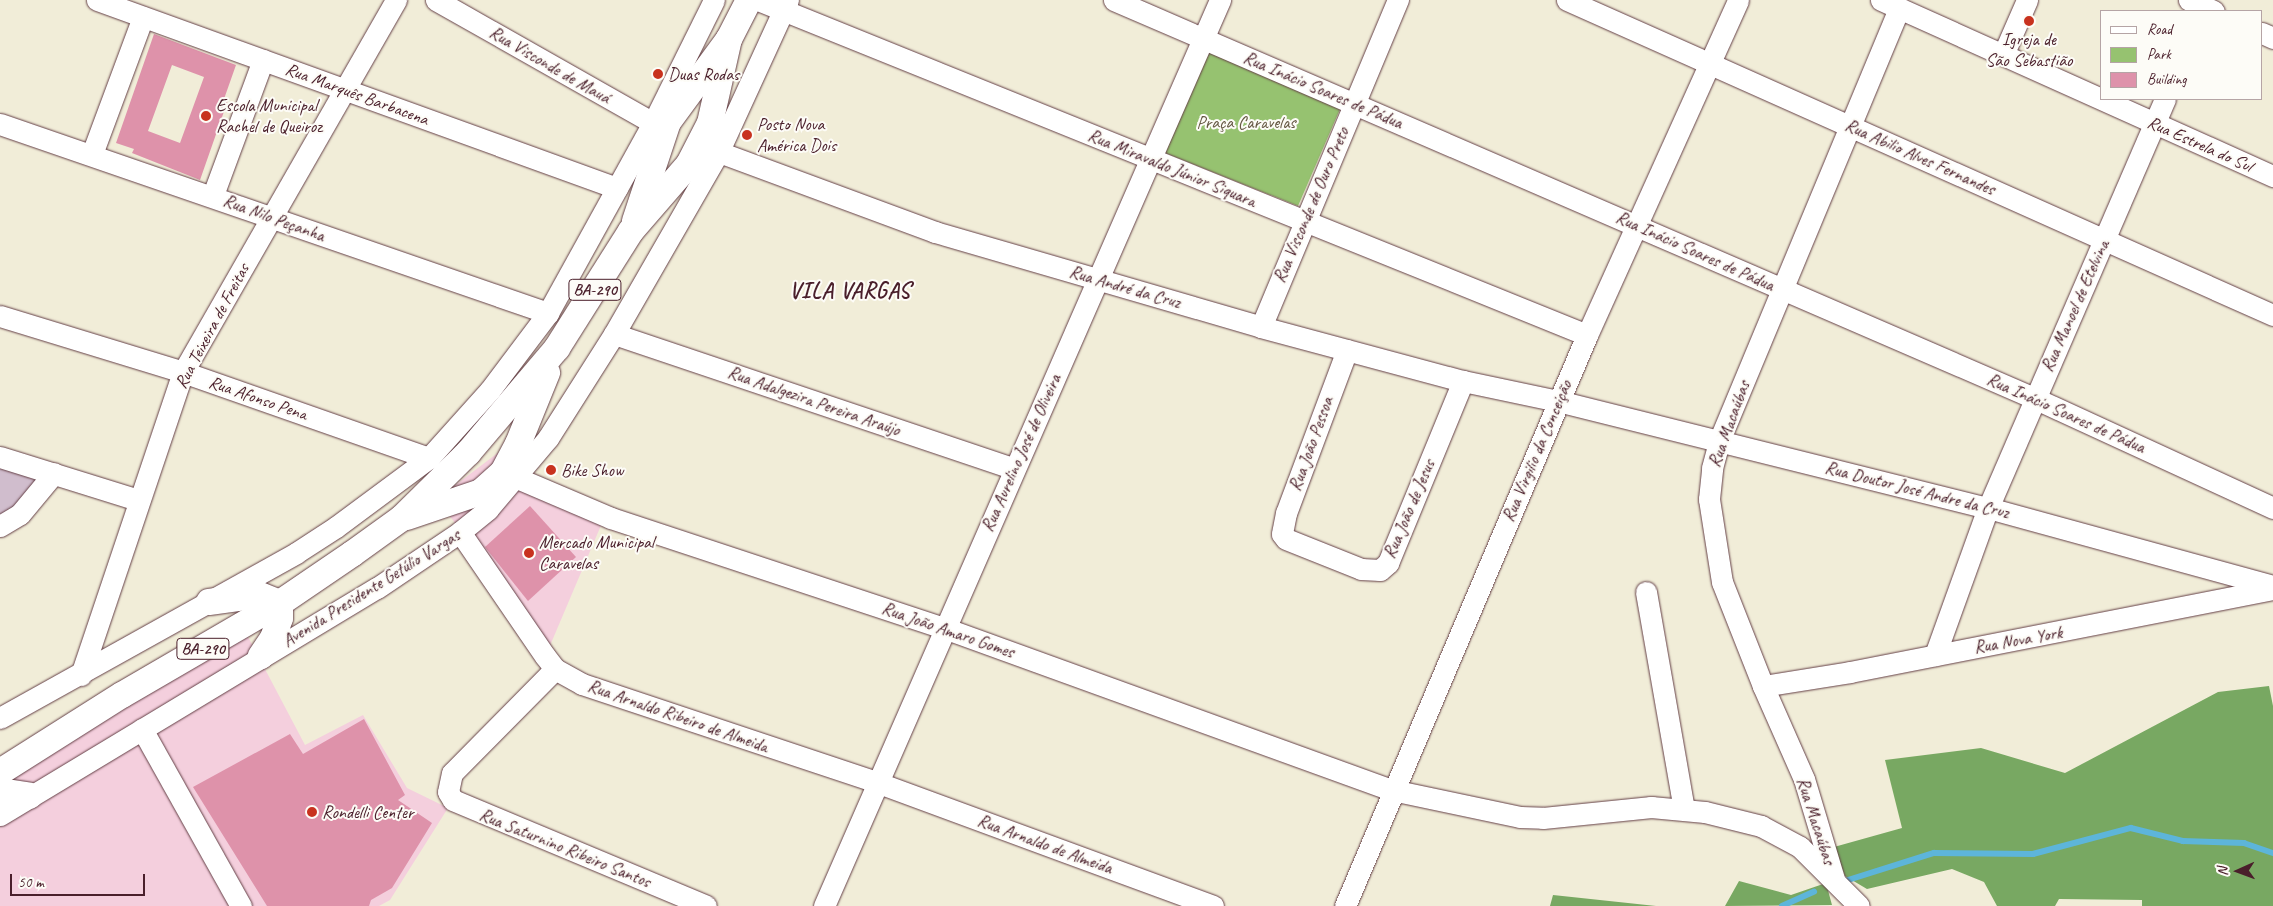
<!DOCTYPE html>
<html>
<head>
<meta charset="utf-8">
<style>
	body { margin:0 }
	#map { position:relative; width:2273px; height:906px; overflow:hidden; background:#f1edd8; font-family:Caveat,sans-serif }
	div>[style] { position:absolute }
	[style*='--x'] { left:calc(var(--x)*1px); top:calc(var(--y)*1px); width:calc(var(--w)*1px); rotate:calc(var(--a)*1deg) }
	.built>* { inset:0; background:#f4cfdd }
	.industrial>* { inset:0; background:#d0bdcd }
	.green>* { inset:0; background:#96c270 }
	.forest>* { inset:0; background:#78a862 }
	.stream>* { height:5.5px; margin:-2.75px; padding:0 2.75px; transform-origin:2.75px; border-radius:2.75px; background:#5db5da }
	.building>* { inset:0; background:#de92aa }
	.roads { filter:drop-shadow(0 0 1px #633e45) drop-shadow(0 0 1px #633e45) }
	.minor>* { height:21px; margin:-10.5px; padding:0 10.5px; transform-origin:10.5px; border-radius:10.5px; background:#fff }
	.major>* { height:26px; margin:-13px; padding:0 13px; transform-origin:13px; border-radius:13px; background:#fff }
	.dots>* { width:14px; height:14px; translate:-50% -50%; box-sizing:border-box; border:2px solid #fdfcf7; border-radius:50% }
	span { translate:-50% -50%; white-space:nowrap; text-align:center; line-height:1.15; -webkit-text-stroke:4px #fdfcf7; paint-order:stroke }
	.shield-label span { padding:1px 4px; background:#fdfcf7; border:1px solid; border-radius:4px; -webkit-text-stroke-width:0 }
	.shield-label { font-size:16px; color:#4a1f2b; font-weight:700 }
	.poi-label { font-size:18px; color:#4a1f2b }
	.left { translate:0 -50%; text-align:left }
	.street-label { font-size:18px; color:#4a1f2b }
	.park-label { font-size:18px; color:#655843 }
	.district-label { font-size:22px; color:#4a1f2b; font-weight:700; letter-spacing:1px }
	.legend { position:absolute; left:2100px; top:10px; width:162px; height:90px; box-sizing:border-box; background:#fdfcf7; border:1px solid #b5a4a5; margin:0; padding:6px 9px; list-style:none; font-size:15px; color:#4a1f2b }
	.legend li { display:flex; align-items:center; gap:10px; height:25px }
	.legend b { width:25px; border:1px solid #b5a4a5 }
	.north { position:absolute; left:2213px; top:846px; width:50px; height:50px; -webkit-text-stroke:4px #fdfcf7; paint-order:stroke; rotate:268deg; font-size:14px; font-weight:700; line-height:20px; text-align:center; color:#4a1f2b }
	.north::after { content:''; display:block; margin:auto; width:18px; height:22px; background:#4a1f2b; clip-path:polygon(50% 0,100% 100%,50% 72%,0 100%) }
	.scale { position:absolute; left:10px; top:874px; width:135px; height:22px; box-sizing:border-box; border:2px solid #4a1f2b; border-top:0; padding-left:6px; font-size:15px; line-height:18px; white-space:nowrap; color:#4a1f2b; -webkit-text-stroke:4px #fdfcf7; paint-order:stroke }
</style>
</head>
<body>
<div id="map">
	<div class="built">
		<i style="clip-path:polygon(499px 452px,602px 523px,549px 648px,437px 499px)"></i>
		<i style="clip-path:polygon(238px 618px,305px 745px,363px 715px,407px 788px,448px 808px,390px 900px,379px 906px,0 906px,0 758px)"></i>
	</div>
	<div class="industrial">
		<i style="clip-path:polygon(0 468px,55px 485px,0 519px)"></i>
	</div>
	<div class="green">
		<i style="clip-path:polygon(1213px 44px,1344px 100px,1298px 206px,1165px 153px)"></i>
	</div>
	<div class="forest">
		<i style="clip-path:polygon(2269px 686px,2273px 706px,2273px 906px,2142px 906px,2142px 900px,2059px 899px,2055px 906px,1997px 906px,1984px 882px,1952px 869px,1867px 889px,1845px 876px,1834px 847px,1902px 828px,1885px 760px,1981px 748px,2065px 773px,2218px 692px)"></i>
		<i style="clip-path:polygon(1739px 881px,1791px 895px,1826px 883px,1832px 905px,1725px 906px)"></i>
		<i style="clip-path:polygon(1553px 895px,1656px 906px,1550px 906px)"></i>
	</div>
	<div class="stream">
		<i style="--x:1845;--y:881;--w:93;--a:-17.5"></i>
		<i style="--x:1934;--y:853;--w:99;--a:0.6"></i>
		<i style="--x:2033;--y:854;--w:101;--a:-14.9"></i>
		<i style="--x:2131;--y:828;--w:54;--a:14"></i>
		<i style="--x:2183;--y:841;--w:61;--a:1.9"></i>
		<i style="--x:2244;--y:843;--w:31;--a:19"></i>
		<i style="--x:1782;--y:906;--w:35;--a:-24"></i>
	</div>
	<div class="building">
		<i style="clip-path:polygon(evenodd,154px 34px,236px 65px,224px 99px,228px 100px,200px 180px,132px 153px,134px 149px,116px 143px,154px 34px,172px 65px,204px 77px,180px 143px,148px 131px,172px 65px)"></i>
		<i style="clip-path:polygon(530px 506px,576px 557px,528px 601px,485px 547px)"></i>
		<i style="clip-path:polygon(364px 719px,405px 795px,398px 800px,432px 823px,392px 888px,371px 900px,369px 906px,267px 906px,193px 787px,290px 734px,303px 754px)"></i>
	</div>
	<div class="roads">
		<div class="minor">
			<i style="--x:97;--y:0;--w:553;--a:19.88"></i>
			<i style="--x:436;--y:0;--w:262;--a:29.5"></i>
			<i style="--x:758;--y:0;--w:894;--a:22"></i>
			<i style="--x:1114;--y:0;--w:1002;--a:23.39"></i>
			<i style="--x:2034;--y:398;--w:263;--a:24.7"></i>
			<i style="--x:1567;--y:0;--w:773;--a:24.05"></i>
			<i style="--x:1881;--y:0;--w:430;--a:24.2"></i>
			<i style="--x:2189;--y:0;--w:27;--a:24"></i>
			<i style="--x:2262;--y:33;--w:12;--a:24"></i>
			<i style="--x:2003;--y:55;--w:60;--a:-66.4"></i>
			<i style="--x:0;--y:124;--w:580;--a:19.03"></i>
			<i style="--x:700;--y:145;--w:251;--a:20.3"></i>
			<i style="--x:935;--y:232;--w:340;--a:16.2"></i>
			<i style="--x:1261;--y:327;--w:209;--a:15"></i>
			<i style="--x:1463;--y:381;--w:97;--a:11.9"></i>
			<i style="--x:1558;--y:401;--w:443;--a:14"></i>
			<i style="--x:1988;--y:508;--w:295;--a:15.3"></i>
			<i style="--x:92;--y:154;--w:146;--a:-69.6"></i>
			<i style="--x:213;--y:195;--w:144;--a:-69.7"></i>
			<i style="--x:0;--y:316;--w:191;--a:17"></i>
			<i style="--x:183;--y:372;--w:261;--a:19.3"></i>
			<i style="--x:1261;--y:327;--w:355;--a:-67.3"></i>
			<i style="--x:614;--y:334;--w:422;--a:18.6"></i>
			<i style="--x:1347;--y:350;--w:174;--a:110.5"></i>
			<i style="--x:1286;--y:513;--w:21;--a:101"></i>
			<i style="--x:1282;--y:534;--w:6;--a:51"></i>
			<i style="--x:1286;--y:539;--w:81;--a:21.8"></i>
			<i style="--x:1361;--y:569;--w:19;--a:3"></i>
			<i style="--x:1380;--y:570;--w:11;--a:-41"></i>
			<i style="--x:1388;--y:563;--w:197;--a:-67.6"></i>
			<i style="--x:0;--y:457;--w:145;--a:17.3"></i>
			<i style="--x:503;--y:472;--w:117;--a:23.1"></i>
			<i style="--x:611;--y:518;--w:351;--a:18.3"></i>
			<i style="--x:944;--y:628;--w:476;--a:19.9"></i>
			<i style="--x:1392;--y:790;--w:131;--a:11.9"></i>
			<i style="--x:1520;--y:817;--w:23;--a:2"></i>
			<i style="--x:1543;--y:818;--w:109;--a:-5.8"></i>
			<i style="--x:1651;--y:807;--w:54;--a:5.3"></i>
			<i style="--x:1705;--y:812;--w:58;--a:14"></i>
			<i style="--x:1761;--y:826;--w:44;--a:28.3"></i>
			<i style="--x:1800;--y:847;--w:83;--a:45"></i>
			<i style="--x:0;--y:526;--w:23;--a:-31"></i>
			<i style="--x:20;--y:514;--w:53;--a:-50.3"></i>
			<i style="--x:460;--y:532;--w:150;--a:55.6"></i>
			<i style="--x:545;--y:656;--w:16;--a:52"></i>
			<i style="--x:555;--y:669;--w:31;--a:29"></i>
			<i style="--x:582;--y:684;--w:310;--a:18.4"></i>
			<i style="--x:876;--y:782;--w:359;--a:20.2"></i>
			<i style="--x:1646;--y:592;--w:220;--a:80.1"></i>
			<i style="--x:1935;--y:655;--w:156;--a:-70.2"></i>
			<i style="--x:1988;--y:508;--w:446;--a:-66.6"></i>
			<i style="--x:555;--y:669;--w:146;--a:134.7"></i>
			<i style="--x:452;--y:773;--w:19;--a:102"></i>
			<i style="--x:448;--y:792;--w:9;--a:58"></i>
			<i style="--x:453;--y:800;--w:274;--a:22.7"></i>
			<i style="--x:81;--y:675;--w:320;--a:-71.4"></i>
			<i style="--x:183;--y:372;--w:429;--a:-60.2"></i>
			<i style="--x:1763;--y:686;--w:88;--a:-9.1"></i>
			<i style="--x:1850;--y:672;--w:431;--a:-11.1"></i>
			<i style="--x:0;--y:718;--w:339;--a:-29.1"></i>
			<i style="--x:296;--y:553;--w:48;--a:-33"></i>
			<i style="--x:336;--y:527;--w:116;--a:-36.6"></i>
			<i style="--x:429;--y:458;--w:91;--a:-48.1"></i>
			<i style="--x:490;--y:390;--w:96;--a:-53"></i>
			<i style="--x:548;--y:313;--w:217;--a:-61.1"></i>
			<i style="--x:653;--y:123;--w:137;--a:-63.6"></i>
			<i style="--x:142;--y:729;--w:203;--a:60.8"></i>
			<i style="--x:0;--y:815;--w:440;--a:-31.1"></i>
			<i style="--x:377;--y:588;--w:100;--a:-34"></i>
			<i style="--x:460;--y:532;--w:36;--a:-39"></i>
			<i style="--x:488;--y:509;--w:93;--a:-49.8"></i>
			<i style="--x:548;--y:438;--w:123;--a:-57.6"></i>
			<i style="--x:614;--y:334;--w:209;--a:-60.1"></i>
			<i style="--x:718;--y:153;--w:168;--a:-65.4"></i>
			<i style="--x:1834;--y:879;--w:104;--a:-106.7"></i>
			<i style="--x:1804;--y:779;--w:102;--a:-113.8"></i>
			<i style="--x:1763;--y:686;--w:112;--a:-111.5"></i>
			<i style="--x:1722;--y:582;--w:84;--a:-98.9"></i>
			<i style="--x:1709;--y:499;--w:31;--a:-84"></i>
			<i style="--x:1712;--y:468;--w:28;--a:-75"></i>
			<i style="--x:1719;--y:441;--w:469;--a:-67.4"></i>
			<i style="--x:824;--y:906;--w:989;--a:-66.39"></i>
			<i style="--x:1345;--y:906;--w:620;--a:-67.03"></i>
			<i style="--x:1587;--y:335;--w:367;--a:-65.7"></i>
		</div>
		<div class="major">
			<i style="--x:635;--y:221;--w:104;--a:-71.6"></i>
			<i style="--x:668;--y:122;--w:103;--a:-53.7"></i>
			<i style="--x:729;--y:39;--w:44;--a:-62.9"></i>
			<i style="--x:407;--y:517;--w:78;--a:-18.7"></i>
			<i style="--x:481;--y:492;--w:30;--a:-42"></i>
			<i style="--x:503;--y:472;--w:32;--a:-62"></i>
			<i style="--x:518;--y:444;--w:77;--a:-67.8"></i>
			<i style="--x:209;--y:602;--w:51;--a:-7.8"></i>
			<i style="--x:260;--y:595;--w:22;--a:22"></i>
			<i style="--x:280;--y:603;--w:15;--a:90"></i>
			<i style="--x:280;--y:618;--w:21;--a:109"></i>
			<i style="--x:273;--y:638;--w:22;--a:124"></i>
			<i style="--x:0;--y:772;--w:144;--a:-32.3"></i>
			<i style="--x:122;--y:695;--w:183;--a:-30.2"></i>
			<i style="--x:280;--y:603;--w:87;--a:-34.2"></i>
			<i style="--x:352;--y:554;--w:62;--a:-35.8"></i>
			<i style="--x:402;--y:518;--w:93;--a:-44.6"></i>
			<i style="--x:468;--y:453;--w:138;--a:-49.7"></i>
			<i style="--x:557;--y:348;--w:138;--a:-57.7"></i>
			<i style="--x:631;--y:231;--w:89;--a:-49.1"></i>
			<i style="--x:689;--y:164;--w:46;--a:-62.9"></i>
			<i style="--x:710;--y:123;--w:86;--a:-77.3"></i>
			<i style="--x:0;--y:791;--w:30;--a:9"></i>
		</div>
	</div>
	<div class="dots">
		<i style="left:2029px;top:21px;background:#c8321e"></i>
		<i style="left:658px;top:74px;background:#c8321e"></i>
		<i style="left:206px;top:116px;background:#c8321e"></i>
		<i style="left:747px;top:135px;background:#c8321e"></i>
		<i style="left:551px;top:470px;background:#c8321e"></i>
		<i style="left:529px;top:553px;background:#c8321e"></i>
		<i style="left:312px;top:812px;background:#c8321e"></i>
	</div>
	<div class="shield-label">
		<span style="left:595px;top:290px">BA-290</span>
		<span style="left:203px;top:649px">BA-290</span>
	</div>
	<div class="poi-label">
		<span style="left:2029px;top:50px">Igreja de<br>São Sebastião</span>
		<span class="left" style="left:668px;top:74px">Duas Rodas</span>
		<span class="left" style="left:216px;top:116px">Escola Municipal<br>Rachel de Queiroz</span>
		<span class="left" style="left:757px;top:135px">Posto Nova<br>América Dois</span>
		<span class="left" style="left:561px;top:470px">Bike Show</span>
		<span class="left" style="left:539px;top:553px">Mercado Municipal<br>Caravelas</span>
		<span class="left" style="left:322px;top:812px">Rondelli Center</span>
	</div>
	<div class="street-label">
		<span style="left:550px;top:65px;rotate:30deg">Rua Visconde de Mauá</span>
		<span style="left:1323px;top:90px;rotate:23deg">Rua Inácio Soares de Pádua</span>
		<span style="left:357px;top:94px;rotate:20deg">Rua Marquês Barbacena</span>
		<span style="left:2200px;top:144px;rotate:24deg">Rua Estrela do Sul</span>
		<span style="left:1920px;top:157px;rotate:24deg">Rua Abilio Alves Fernandes</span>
		<span style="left:1172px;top:168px;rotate:22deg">Rua Miravaldo Júnior Siquara</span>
		<span style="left:1311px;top:205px;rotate:-67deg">Rua Visconde de Ouro Preto</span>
		<span style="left:274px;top:218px;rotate:20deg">Rua Nilo Peçanha</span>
		<span style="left:1695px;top:251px;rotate:24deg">Rua Inácio Soares de Pádua</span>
		<span style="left:1125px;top:287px;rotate:16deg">Rua André da Cruz</span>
		<span style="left:2075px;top:306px;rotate:-66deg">Rua Manoel de Etelvina</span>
		<span style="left:212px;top:326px;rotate:-62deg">Rua Teixeira de Freitas</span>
		<span style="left:258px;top:398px;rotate:19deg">Rua Afonso Pena</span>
		<span style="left:814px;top:401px;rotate:19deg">Rua Adalgezira Pereira Araújo</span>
		<span style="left:2066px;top:413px;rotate:24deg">Rua Inácio Soares de Pádua</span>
		<span style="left:1729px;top:424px;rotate:-70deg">Rua Macaúbas</span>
		<span style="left:1311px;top:444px;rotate:-70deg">Rua João Pessoa</span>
		<span style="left:1537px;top:451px;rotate:-67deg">Rua Virgilio da Conceição</span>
		<span style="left:1021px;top:453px;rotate:-66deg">Rua Aurelino José de Oliveira</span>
		<span style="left:1917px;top:490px;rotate:14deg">Rua Doutor José Andre da Cruz</span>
		<span style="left:1409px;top:509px;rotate:-67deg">Rua João de Jesus</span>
		<span style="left:371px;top:588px;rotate:-32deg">Avenida Presidente Getúlio Vargas</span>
		<span style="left:948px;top:630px;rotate:19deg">Rua João Amaro Gomes</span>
		<span style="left:2018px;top:640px;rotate:-10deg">Rua Nova York</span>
		<span style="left:678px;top:716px;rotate:19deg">Rua Arnaldo Ribeiro de Almeida</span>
		<span style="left:1816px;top:821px;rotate:72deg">Rua Macaúbas</span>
		<span style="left:1045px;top:844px;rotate:20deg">Rua Arnaldo de Almeida</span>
		<span style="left:565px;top:848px;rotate:22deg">Rua Saturnino Ribeiro Santos</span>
	</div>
	<div class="park-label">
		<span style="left:1246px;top:122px">Praça Caravelas</span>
	</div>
	<div class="district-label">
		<span style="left:850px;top:292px">VILA VARGAS</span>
	</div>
	<ul class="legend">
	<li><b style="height:6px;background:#fff"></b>Road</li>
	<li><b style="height:14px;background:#96c270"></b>Park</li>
	<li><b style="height:14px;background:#de92aa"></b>Building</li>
	</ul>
	<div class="north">N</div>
	<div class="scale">50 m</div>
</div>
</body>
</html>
